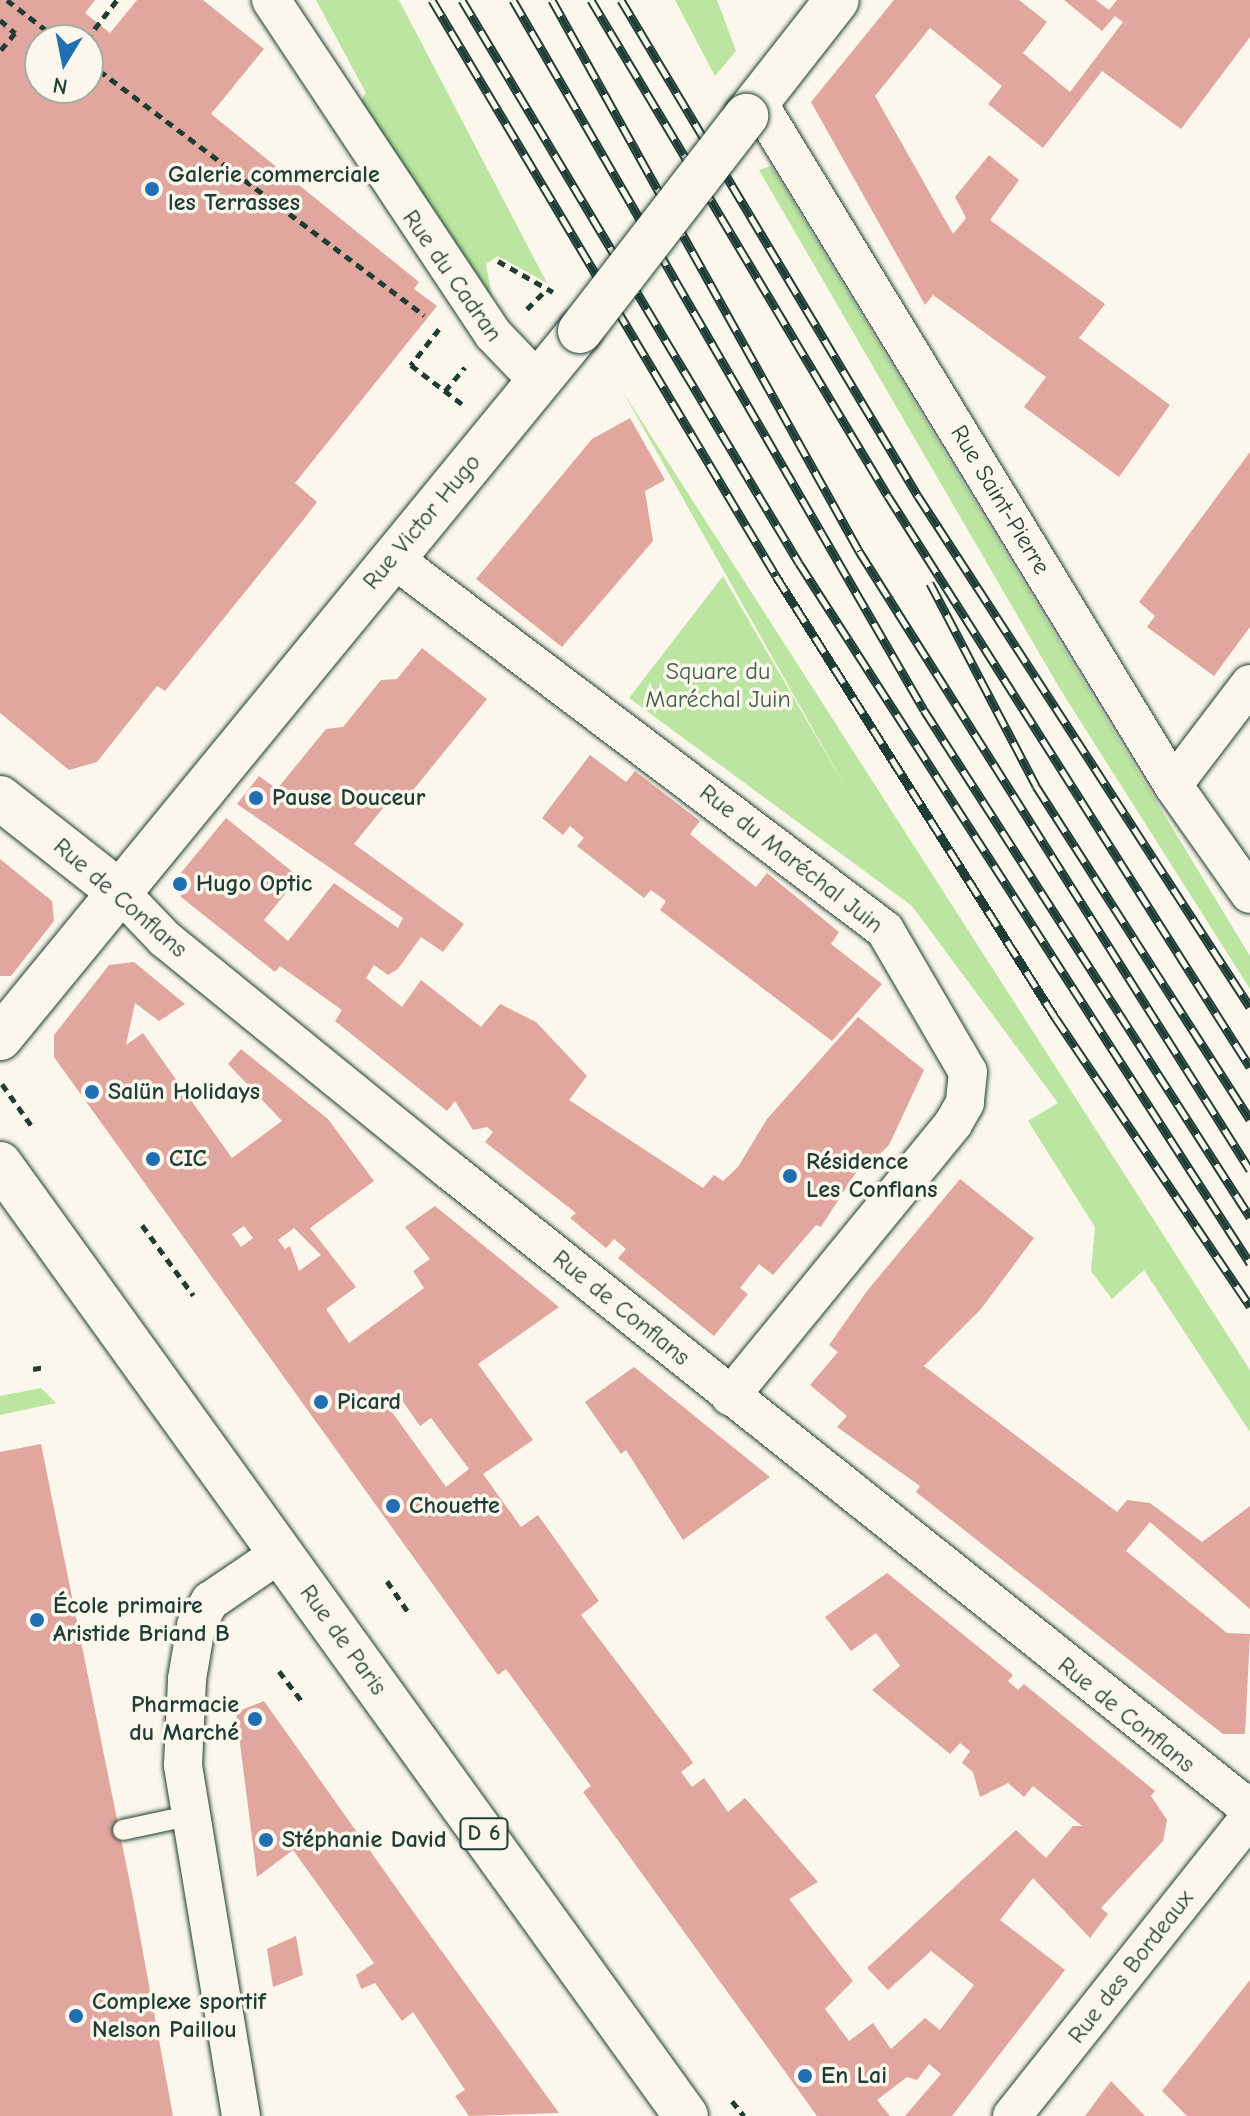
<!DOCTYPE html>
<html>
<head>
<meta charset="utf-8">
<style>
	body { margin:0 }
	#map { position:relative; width:1250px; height:2116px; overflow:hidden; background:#fbf7ec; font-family:"Comic Neue",sans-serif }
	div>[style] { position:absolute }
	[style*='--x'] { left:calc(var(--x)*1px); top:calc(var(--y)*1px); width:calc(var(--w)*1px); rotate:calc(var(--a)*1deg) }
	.green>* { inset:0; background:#bbe5a1 }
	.building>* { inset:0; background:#e1a79e }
	.path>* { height:5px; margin-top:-2.5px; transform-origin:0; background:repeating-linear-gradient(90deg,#1f3d34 0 8px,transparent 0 14px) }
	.roads { filter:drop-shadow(0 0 2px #1f3d34) drop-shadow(0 0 2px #1f3d34) }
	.lane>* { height:20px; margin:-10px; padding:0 10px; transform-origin:10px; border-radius:10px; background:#fbf7ec }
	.street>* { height:38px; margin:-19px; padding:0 19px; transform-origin:19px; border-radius:19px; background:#fbf7ec }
	.secondary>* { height:44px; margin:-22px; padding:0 22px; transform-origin:22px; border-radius:22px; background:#fbf7ec }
	.primary>* { height:44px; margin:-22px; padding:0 22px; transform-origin:22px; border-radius:22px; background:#fbf7ec }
	.rail>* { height:9px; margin-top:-4.5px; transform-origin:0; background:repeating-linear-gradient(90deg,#fbf7ec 0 18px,#1f3d34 0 36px); box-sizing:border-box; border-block:2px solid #1f3d34 }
	.bridges { filter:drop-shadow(0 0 2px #1f3d34) drop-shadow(0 0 2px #1f3d34) }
	.secondary-bridge>* { height:44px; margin:-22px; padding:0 22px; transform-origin:22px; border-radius:22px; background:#fbf7ec }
	.dots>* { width:22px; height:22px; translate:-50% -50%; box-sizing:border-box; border:4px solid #fbf7ec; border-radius:50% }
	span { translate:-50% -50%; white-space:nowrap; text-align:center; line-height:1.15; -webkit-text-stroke:7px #fbf7ec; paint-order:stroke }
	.shield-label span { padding:2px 6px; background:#fbf7ec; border:2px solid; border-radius:6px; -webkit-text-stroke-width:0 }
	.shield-label { font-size:22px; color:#1f3d34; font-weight:700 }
	.poi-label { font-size:24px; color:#1f3d34; font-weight:700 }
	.left { translate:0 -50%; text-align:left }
	.right { translate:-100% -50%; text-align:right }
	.street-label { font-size:24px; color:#1f3d34 }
	.park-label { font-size:24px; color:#3e5f4a }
	.north { position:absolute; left:24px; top:24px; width:80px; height:80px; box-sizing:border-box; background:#fbf7ec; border:2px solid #a3ada2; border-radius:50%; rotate:190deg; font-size:22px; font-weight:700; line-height:32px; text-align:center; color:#1f3d34 }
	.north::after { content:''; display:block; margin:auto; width:28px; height:36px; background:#1f6fb2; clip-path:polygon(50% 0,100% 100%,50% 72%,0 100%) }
</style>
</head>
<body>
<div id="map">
	<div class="green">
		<i style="clip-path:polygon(316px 0,399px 0,547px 283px,498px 256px,486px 264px,494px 309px,356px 110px,366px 93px)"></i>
		<i style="clip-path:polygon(675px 0,717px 0,736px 51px,715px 76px)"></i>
		<i style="clip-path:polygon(771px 166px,1250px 956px,1250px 989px,1060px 689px,759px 170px)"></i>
		<i style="clip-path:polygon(623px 392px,1250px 1370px,1250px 1432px,1144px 1270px,1112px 1299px,1091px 1271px,1095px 1227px,1028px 1121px,1058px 1103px,912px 906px,629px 698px,723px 576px,850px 795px)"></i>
		<i style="clip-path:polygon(41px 1388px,56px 1403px,0 1415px,0 1396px)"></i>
	</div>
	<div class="building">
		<i style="clip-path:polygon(evenodd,0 0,95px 0,85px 13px,110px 33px,137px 0,203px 0,264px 49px,211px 114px,419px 282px,414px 289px,437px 306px,295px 483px,317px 502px,304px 519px,165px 691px,157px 686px,97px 762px,69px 770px,0 713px,0 0,40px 40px,88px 40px,88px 88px,40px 88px,40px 40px)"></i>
		<i style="clip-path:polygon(894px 0,1019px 0,1047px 22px,1023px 53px,1070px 92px,1123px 22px,1115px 16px,1102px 31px,1064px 0,1096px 0,1109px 10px,1117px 0,1250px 0,1250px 37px,1181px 129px,1102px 71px,1043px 148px,988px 104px,1002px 86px,930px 28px,875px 96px,953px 234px,966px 218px,955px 197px,989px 155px,1019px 180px,990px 220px,1105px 304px,1079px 338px,1170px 405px,1119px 477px,1024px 407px,1046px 377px,933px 295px,925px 305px,811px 102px)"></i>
		<i style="clip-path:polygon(630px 418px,665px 480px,645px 491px,653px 541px,562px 647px,476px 579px,592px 439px)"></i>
		<i style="clip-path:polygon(1250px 452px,1250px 627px,1214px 676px,1147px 627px,1155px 616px,1139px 602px)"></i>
		<i style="clip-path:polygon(422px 648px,487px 699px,401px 805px,391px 798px,354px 844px,464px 924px,443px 952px,421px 937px,398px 969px,388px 975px,374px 965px,366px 978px,402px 1007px,421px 980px,481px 1027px,500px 1004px,536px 1022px,587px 1076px,569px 1100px,703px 1188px,714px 1175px,723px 1181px,738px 1167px,767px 1119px,858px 1017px,924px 1070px,889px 1145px,873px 1161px,866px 1157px,821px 1227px,816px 1225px,773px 1275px,759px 1264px,740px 1288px,748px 1294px,714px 1336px,618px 1258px,626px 1249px,614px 1239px,606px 1248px,570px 1218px,576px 1213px,485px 1142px,493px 1132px,487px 1127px,473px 1130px,455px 1101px,447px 1111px,335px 1021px,342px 1010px,280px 966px,275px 972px,181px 897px,180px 874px,226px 818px,299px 877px,264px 920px,288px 941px,334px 883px,398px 928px,403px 918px,237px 804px,259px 776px,277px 789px,326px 729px,343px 727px,381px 680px,397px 679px)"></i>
		<i style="clip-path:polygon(590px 755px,626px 782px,635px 771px,700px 821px,690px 834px,702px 844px,756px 887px,767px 873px,839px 932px,831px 944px,882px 984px,832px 1041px,660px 910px,666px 901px,651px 890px,644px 898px,577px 846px,584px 838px,570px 826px,563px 835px,542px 818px)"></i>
		<i style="clip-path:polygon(0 859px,52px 901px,54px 921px,11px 976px,0 976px)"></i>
		<i style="clip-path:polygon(evenodd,134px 962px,185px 1004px,159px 1021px,135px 1003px,126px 1045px,143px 1033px,232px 1158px,282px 1121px,228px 1064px,241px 1049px,328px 1119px,374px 1181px,310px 1228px,356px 1287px,326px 1309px,349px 1343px,424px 1288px,413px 1271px,430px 1259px,405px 1227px,435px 1206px,559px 1307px,478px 1364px,533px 1440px,483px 1474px,521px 1527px,538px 1515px,599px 1601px,581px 1615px,689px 1757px,693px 1763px,681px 1772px,692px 1787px,704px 1778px,728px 1812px,745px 1798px,818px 1882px,789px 1899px,853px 1981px,825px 2009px,849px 2041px,873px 2023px,891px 2049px,925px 2018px,940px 2030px,974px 1985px,931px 1951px,888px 1990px,867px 1968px,1016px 1830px,1046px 1858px,1073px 1826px,1082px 1826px,1033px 1786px,1024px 1797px,1008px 1783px,980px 1797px,973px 1772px,962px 1763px,970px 1751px,960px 1743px,950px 1754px,872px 1690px,900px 1666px,876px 1633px,851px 1651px,825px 1617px,887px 1573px,1013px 1675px,1008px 1681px,1018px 1690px,1024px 1684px,1155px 1791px,1151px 1796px,1167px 1820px,1163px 1841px,1101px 1908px,1108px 1914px,1090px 1938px,1033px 1878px,1000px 1920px,1065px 1970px,952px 2116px,905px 2116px,941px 2074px,929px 2064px,917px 2080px,907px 2077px,877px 2100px,890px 2116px,817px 2116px,583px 1792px,591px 1786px,506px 1669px,498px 1675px,54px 1057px,54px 1035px,109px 965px,134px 962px,244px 1226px,253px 1238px,241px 1247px,232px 1234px,244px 1226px,134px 962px,294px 1228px,321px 1255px,299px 1271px,290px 1246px,285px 1249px,278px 1240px,294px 1228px,134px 962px,401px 1399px,420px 1426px,431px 1418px,469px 1469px,446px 1487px,389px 1408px,401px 1399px)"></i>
		<i style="clip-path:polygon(960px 1179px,1034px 1238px,981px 1309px,924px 1366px,1117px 1512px,1127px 1500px,1150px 1503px,1202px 1542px,1250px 1506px,1250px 1609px,1150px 1522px,1126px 1551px,1227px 1633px,1250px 1634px,1245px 1734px,1223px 1734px,935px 1507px,916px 1492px,920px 1486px,837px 1427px,847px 1416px,810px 1385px,838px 1352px,829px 1345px,867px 1291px)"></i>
		<i style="clip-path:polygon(634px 1367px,770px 1477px,683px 1540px,626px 1450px,621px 1454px,585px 1402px)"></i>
		<i style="clip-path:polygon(41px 1444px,133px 1898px,173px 2116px,0 2116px,0 1452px)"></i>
		<i style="clip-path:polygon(264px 1701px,417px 1917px,559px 2113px,469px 2116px,455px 2096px,465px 2090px,413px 2012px,402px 2021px,375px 1983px,361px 1989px,356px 1975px,374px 1963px,293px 1850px,257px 1877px,236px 1712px)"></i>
		<i style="clip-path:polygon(296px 1936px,303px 1975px,273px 1987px,267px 1949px)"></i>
		<i style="clip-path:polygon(1250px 1980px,1250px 2116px,1187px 2116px,1162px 2091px)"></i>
		<i style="clip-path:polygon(1111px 2081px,1145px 2116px,1085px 2116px)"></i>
	</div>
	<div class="path">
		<i style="--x:7;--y:0;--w:66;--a:37.6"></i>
		<i style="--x:0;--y:20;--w:20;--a:41"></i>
		<i style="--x:15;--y:33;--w:23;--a:130"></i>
		<i style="--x:86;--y:40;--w:51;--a:-52.2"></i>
		<i style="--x:88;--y:62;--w:421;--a:37"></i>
		<i style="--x:498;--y:261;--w:63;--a:29.4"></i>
		<i style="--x:527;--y:309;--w:25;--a:-45"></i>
		<i style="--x:439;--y:329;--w:46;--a:127.9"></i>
		<i style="--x:411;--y:365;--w:64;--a:37.4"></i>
		<i style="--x:445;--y:391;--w:31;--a:-50"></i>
		<i style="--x:2;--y:1084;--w:54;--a:54.8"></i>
		<i style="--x:142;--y:1225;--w:87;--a:53.9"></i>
		<i style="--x:33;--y:1369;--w:11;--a:-10"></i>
		<i style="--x:387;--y:1581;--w:41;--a:55.9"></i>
		<i style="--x:279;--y:1671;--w:38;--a:53"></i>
		<i style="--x:732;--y:2101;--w:19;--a:51"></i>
	</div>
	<div class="roads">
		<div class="lane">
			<i style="--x:123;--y:1830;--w:72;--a:-12.1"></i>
		</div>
		<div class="street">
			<i style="--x:271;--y:0;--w:401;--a:56.4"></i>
			<i style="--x:493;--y:334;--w:66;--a:46.2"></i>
			<i style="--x:757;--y:101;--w:801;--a:58.69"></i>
			<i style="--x:1173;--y:785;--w:133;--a:54.8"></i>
			<i style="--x:394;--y:559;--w:615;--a:37.07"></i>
			<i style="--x:885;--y:930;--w:164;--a:59.7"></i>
			<i style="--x:968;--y:1072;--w:31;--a:96"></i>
			<i style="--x:965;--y:1103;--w:24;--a:120"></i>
			<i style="--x:953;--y:1124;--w:352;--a:129.3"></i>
			<i style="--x:1173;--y:785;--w:127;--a:-52.7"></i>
			<i style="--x:122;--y:894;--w:62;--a:46.3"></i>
			<i style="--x:165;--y:939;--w:365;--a:39.1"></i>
			<i style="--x:448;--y:1169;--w:1026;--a:38.59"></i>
			<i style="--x:241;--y:2116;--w:356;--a:-99.4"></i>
			<i style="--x:183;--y:1765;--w:86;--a:-87.3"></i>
			<i style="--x:187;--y:1679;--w:54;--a:-80.4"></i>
			<i style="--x:196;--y:1626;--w:29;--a:-61"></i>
			<i style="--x:210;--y:1601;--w:83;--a:-34.3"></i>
			<i style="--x:1012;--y:2116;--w:382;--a:-51.5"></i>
		</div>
		<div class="secondary">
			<i style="--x:746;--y:116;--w:147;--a:-51.9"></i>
			<i style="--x:0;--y:798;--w:155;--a:38.2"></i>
			<i style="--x:0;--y:1038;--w:914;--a:-50.64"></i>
		</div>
		<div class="primary">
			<i style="--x:0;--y:1164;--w:1173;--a:54.22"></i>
		</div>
	</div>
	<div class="rail">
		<i style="--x:432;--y:0;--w:671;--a:59.15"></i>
		<i style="--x:776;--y:576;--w:522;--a:57.68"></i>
		<i style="--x:1055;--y:1017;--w:349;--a:56"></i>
		<i style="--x:462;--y:0;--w:656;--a:59.1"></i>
		<i style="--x:799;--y:563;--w:833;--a:57.21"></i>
		<i style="--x:513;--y:0;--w:820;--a:59.93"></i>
		<i style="--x:924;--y:710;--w:603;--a:57.26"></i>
		<i style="--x:552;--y:0;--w:631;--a:60.87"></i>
		<i style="--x:859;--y:551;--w:732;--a:57.72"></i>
		<i style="--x:591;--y:0;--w:578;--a:59.09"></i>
		<i style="--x:888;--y:496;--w:676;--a:57.63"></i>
		<i style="--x:621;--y:0;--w:578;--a:59.09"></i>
		<i style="--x:918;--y:496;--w:609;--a:56.99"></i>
		<i style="--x:930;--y:583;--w:229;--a:62.4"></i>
		<i style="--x:1036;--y:786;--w:396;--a:57.3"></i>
	</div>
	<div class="bridges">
		<div class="secondary-bridge">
			<i style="--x:580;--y:331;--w:272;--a:-52.3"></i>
		</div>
	</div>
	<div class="dots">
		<i style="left:152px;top:189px;background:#1f6fb2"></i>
		<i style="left:256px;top:798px;background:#1f6fb2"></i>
		<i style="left:180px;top:884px;background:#1f6fb2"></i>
		<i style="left:92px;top:1092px;background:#1f6fb2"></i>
		<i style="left:153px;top:1159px;background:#1f6fb2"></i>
		<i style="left:790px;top:1176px;background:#1f6fb2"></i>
		<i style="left:321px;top:1402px;background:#1f6fb2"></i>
		<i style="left:393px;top:1506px;background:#1f6fb2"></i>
		<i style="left:37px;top:1620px;background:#1f6fb2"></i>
		<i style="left:255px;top:1719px;background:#1f6fb2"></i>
		<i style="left:266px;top:1840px;background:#1f6fb2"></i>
		<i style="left:76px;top:2016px;background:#1f6fb2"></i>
		<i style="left:805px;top:2076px;background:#1f6fb2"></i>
	</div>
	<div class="shield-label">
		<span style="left:484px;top:1834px">D 6</span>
	</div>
	<div class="poi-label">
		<span class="left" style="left:168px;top:189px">Galerie commerciale<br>les Terrasses</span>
		<span class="left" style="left:272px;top:798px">Pause Douceur</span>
		<span class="left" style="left:196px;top:884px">Hugo Optic</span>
		<span class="left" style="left:108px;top:1092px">Salün Holidays</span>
		<span class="left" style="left:169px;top:1159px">CIC</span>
		<span class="left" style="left:806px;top:1176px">Résidence<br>Les Conflans</span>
		<span class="left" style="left:337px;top:1402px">Picard</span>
		<span class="left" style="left:409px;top:1506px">Chouette</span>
		<span class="left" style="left:53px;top:1620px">École primaire<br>Aristide Briand B</span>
		<span class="right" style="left:239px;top:1719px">Pharmacie<br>du Marché</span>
		<span class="left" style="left:282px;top:1840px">Stéphanie David</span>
		<span class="left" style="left:92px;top:2016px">Complexe sportif<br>Nelson Paillou</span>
		<span class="left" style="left:821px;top:2076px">En Lai</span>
	</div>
	<div class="street-label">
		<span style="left:452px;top:276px;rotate:55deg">Rue du Cadran</span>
		<span style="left:1000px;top:500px;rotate:59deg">Rue Saint-Pierre</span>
		<span style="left:422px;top:522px;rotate:-50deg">Rue Victor Hugo</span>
		<span style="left:791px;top:859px;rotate:38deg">Rue du Maréchal Juin</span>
		<span style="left:120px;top:898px;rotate:41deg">Rue de Conflans</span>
		<span style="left:621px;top:1308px;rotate:39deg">Rue de Conflans</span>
		<span style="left:343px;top:1640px;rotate:54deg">Rue de Paris</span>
		<span style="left:1126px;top:1715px;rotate:39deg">Rue de Conflans</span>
		<span style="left:1131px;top:1967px;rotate:-52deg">Rue des Bordeaux</span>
	</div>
	<div class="park-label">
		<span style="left:718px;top:686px">Square du<br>Maréchal Juin</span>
	</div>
	<div class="north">N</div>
</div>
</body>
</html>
